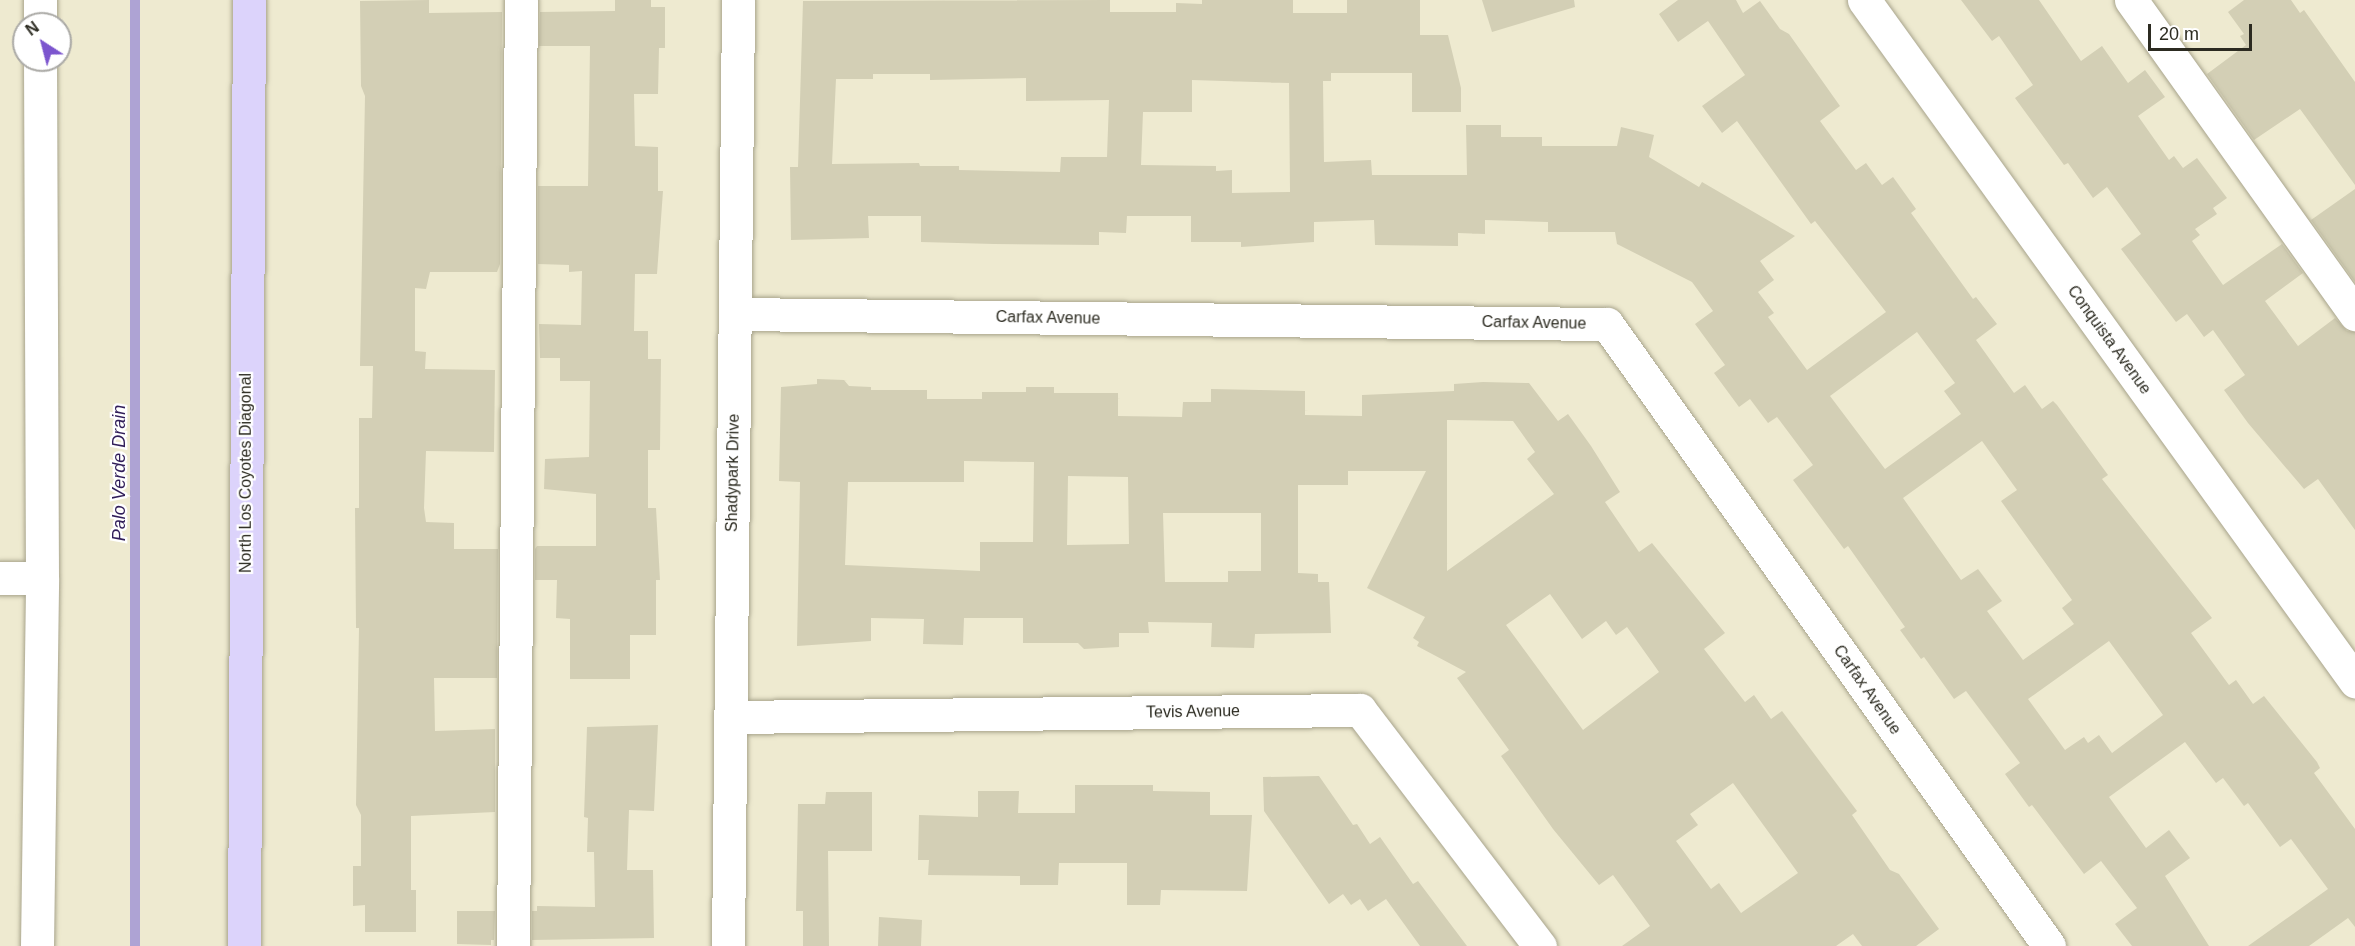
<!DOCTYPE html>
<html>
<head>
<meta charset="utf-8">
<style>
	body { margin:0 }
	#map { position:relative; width:2355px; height:946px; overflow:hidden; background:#eeead0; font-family:Arial,sans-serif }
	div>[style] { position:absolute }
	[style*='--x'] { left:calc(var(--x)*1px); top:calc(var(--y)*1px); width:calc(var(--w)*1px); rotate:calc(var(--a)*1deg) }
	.stream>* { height:10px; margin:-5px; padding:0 5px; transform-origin:5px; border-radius:5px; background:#aea3d4 }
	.building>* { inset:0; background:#d3cfb5 }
	.roads { filter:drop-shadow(0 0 2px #a8a48c) drop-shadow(0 0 2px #a8a48c) }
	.minor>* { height:33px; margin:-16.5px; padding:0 16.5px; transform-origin:16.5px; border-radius:16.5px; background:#fff }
	.major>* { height:33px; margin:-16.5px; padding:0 16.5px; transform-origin:16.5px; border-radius:16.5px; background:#dcd3fb }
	span { translate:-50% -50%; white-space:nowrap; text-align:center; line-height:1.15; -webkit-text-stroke:4.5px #fff; paint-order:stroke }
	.street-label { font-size:16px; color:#2c2b21 }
	.water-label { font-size:18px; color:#311e59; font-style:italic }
	.north { position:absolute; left:12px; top:12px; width:60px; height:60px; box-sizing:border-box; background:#fff; border:2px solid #abaaa6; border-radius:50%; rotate:324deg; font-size:16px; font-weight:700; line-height:24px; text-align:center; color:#2c2b21 }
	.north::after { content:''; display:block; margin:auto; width:21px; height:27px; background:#7c55ce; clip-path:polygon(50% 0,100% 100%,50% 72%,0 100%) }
	.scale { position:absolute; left:2148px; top:24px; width:104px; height:27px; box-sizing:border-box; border:3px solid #2c2b21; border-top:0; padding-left:8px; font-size:18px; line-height:21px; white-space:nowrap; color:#2c2b21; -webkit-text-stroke:4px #fff; paint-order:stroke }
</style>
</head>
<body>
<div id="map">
	<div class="stream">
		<i style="--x:135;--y:946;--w:946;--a:-90"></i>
	</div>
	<div class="building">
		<i style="clip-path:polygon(429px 0,429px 13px,502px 12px,500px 264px,497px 272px,430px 272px,426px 289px,415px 288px,415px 351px,426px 352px,425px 369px,495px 370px,494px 452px,426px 451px,424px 508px,426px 522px,454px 523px,454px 549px,498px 549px,497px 678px,434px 678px,435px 731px,495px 729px,495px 812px,411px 816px,411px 890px,416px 890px,416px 932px,365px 932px,365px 905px,353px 906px,353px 866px,361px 866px,361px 815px,356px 805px,359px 628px,356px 628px,355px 508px,359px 508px,359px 418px,372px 418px,373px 366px,360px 366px,365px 96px,361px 86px,360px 1px)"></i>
		<i style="clip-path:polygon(615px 0,651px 0,651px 7px,665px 7px,665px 48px,659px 48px,658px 94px,634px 94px,635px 146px,658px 147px,658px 191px,663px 191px,657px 274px,635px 274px,634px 331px,648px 331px,648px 359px,661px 359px,660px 450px,648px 450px,648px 508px,656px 508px,660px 580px,656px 580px,656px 635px,630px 635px,630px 679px,570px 679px,570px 619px,556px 618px,557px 580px,535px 580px,535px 549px,537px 546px,596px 546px,596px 494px,544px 489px,545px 459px,589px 457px,590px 381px,560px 381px,560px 358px,540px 358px,539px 324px,581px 325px,582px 271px,569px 272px,569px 265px,538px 264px,538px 186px,588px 186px,590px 46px,539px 46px,540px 12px,615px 11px)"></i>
		<i style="clip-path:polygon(evenodd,1110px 0,1110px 12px,1176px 12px,1176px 3px,1202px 4px,1202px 0,1293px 0,1293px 13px,1347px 13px,1347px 0,1420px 0,1420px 35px,1448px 35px,1461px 88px,1461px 112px,1412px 112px,1412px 73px,1331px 73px,1331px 81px,1323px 81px,1324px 162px,1371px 160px,1372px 175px,1467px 175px,1466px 125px,1501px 125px,1501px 137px,1542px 137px,1542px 146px,1617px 146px,1621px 127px,1654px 135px,1649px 157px,1699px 187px,1702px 182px,1795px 236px,1760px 261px,1774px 280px,1758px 292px,1774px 313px,1768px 317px,1807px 370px,1886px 312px,1815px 221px,1811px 224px,1737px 121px,1722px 133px,1702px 106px,1745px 75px,1708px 21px,1678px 42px,1659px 14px,1678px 0,1736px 0,1743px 13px,1760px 1px,1780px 29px,1789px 34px,1840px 106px,1820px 121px,1856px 170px,1866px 163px,1882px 185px,1893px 177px,1916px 209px,1911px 213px,1973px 299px,1976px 297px,1997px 324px,1976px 340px,2014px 393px,2025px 385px,2042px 409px,2053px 401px,2057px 405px,2108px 475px,2102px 479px,2212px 618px,2191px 633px,2229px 685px,2236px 680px,2253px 704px,2264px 696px,2317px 762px,2320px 768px,2314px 773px,2355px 829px,2355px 927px,2348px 918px,2309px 946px,2248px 946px,2328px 889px,2291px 839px,2280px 847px,2248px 803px,2244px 806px,2223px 778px,2216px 783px,2185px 742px,2109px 797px,2146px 848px,2169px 830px,2190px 858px,2165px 876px,2209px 946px,2132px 946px,2115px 924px,2137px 908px,2101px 861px,2084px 874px,2032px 805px,2029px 807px,2005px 774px,2020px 763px,1966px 691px,1954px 699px,1924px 657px,1921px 659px,1900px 630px,1905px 627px,1848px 546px,1844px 549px,1793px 480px,1813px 465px,1777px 417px,1768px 423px,1750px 399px,1739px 407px,1714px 373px,1725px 365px,1695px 324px,1713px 311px,1692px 282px,1617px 244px,1615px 232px,1548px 232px,1548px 222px,1485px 220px,1485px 234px,1458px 233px,1458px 246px,1375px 245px,1374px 220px,1314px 222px,1314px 242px,1241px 247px,1241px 242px,1191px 242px,1191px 216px,1127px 216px,1126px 233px,1099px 232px,1099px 245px,994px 244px,921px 242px,921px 216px,868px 216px,869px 238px,791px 240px,790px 167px,798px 167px,803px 1px,1110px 0,873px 74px,930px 74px,930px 80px,1026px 78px,1026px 101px,1109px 100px,1107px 157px,1061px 157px,1060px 172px,959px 170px,959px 166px,920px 166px,919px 163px,832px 164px,836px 79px,873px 79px,873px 74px,1110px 0,1192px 80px,1289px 83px,1290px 192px,1232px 193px,1232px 170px,1216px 171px,1216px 166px,1141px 165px,1143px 112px,1192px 112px,1192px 80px,1110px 0,1917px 332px,1955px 383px,1944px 391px,1961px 414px,1885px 469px,1830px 396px,1917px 332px,1110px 0,1982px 441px,2017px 490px,2001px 501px,2072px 600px,2062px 608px,2074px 624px,2023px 660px,1987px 611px,2002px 601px,1978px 569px,1961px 580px,1903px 498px,1982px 441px,1110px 0,2109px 641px,2163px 715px,2112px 753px,2099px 735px,2088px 743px,2084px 737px,2065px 750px,2028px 699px,2109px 641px)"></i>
		<i style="clip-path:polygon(1482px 0,1574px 0,1575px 7px,1492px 32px)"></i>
		<i style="clip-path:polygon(1961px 0,2039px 0,2081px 61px,2102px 46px,2128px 83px,2145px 70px,2165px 97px,2138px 116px,2169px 160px,2174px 156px,2183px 168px,2197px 158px,2227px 198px,2213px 208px,2217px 214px,2195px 229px,2200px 235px,2192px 241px,2223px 285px,2282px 244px,2303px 273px,2265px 301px,2298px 346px,2335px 318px,2347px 331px,2355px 332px,2355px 530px,2318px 479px,2304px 489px,2248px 423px,2224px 390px,2245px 375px,2213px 330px,2204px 337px,2187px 314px,2176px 322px,2121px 249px,2141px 234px,2107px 187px,2093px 198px,2068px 163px,2064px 165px,2015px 98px,2033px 85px,1999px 36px,1992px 41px)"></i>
		<i style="clip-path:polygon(2244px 0,2291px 0,2300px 13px,2304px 10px,2355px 82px,2355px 185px,2300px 109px,2254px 140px,2207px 74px,2246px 45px,2240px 36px,2244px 34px,2228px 12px)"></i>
		<i style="clip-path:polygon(2355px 189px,2355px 282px,2311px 220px)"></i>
		<i style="clip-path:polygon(evenodd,817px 379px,844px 380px,849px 386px,871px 387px,871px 390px,927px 390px,927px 399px,982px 399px,982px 392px,1026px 392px,1026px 387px,1054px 387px,1054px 393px,1118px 393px,1118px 416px,1182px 417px,1183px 402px,1211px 402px,1211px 389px,1305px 391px,1305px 415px,1362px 416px,1362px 395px,1454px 391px,1454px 384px,1483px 382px,1529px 383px,1558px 421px,1568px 414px,1591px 446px,1620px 492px,1605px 502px,1639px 552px,1652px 543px,1725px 633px,1704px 649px,1745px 702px,1754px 695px,1771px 719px,1782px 711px,1857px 811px,1852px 815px,1890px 870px,1899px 874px,1939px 929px,1916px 946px,1862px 946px,1853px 934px,1836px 946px,1622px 946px,1650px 926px,1613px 875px,1599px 885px,1553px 829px,1501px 756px,1509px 750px,1457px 678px,1466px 672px,1417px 646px,1419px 642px,1413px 638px,1425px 617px,1367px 588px,1426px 471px,1348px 471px,1348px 485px,1298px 485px,1298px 573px,1318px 574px,1318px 582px,1329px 582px,1331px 633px,1255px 634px,1254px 648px,1211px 647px,1212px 623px,1148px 622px,1149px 633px,1119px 633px,1119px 647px,1084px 649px,1078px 643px,1023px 643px,1023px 618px,964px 618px,963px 645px,923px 644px,924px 619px,871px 618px,871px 641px,797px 646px,800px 482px,779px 481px,781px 387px,817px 384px,817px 379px,1447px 420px,1513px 421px,1535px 452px,1527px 459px,1554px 494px,1447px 571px,1447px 420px,817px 379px,964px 461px,1034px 462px,1033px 542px,980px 542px,980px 571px,845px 565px,848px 482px,964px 482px,964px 461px,817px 379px,1068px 476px,1128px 477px,1129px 544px,1067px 545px,1068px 476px,817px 379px,1163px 513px,1261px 513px,1261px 571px,1228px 571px,1228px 582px,1165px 582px,1163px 513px,817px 379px,1550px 594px,1582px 639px,1606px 621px,1616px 635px,1627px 627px,1659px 672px,1583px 730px,1506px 625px,1550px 594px,817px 379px,1733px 783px,1798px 873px,1741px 913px,1719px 883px,1711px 889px,1676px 841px,1698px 825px,1690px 814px,1733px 783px)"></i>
		<i style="clip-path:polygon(658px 725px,654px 811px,629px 810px,627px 870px,653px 870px,654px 938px,532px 940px,532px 911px,537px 911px,537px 906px,595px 907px,594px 852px,587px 852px,588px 818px,584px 817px,587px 727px)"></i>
		<i style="clip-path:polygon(1319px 776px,1353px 825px,1357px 824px,1370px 844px,1380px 837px,1413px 884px,1418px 881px,1467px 946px,1420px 946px,1386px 899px,1368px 911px,1360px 899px,1351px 905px,1343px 894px,1329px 904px,1264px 811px,1263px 777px)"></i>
		<i style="clip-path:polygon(1075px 785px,1153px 785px,1153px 791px,1210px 792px,1210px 815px,1252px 815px,1247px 891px,1161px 890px,1160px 905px,1127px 905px,1127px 863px,1059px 863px,1058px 885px,1020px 885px,1020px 876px,928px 875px,929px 860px,918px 860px,919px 815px,978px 817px,978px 791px,1019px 791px,1018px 813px,1075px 813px)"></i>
		<i style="clip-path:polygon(826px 792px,872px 792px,872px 851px,828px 851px,829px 946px,803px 946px,803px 911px,796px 911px,798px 804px,825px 804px)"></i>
		<i style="clip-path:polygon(457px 911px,495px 911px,494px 940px,491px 940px,491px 945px,457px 944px)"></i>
		<i style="clip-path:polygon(879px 917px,922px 920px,921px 946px,878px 946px)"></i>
	</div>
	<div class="roads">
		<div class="minor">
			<i style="--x:40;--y:0;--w:24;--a:90"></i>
			<i style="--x:1864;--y:0;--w:840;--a:54.21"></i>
			<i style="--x:2131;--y:0;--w:386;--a:54.5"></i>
			<i style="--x:735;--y:314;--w:872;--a:0.66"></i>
			<i style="--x:1607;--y:324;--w:763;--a:54.6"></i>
			<i style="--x:0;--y:578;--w:42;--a:0"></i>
			<i style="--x:730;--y:717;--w:630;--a:-0.64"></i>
			<i style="--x:1360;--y:710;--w:297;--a:52.7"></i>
			<i style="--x:37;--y:946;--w:368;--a:-89.2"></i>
			<i style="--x:42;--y:578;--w:518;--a:-90.22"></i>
			<i style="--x:513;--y:946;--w:946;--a:-89.52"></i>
			<i style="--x:728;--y:946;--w:946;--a:-89.39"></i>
		</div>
		<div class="major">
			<i style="--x:244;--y:946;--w:946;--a:-89.7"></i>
		</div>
	</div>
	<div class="street-label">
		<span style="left:1048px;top:318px;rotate:1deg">Carfax Avenue</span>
		<span style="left:1534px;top:323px;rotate:1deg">Carfax Avenue</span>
		<span style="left:2109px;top:340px;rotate:54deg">Conquista Avenue</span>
		<span style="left:246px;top:473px;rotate:-90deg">North Los Coyotes Diagonal</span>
		<span style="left:733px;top:473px;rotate:-89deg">Shadypark Drive</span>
		<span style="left:1867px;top:690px;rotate:55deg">Carfax Avenue</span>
		<span style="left:1193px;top:712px;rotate:-1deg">Tevis Avenue</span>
	</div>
	<div class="water-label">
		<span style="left:119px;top:473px;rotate:-90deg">Palo Verde Drain</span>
	</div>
	<div class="north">N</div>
	<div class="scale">20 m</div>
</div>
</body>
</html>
